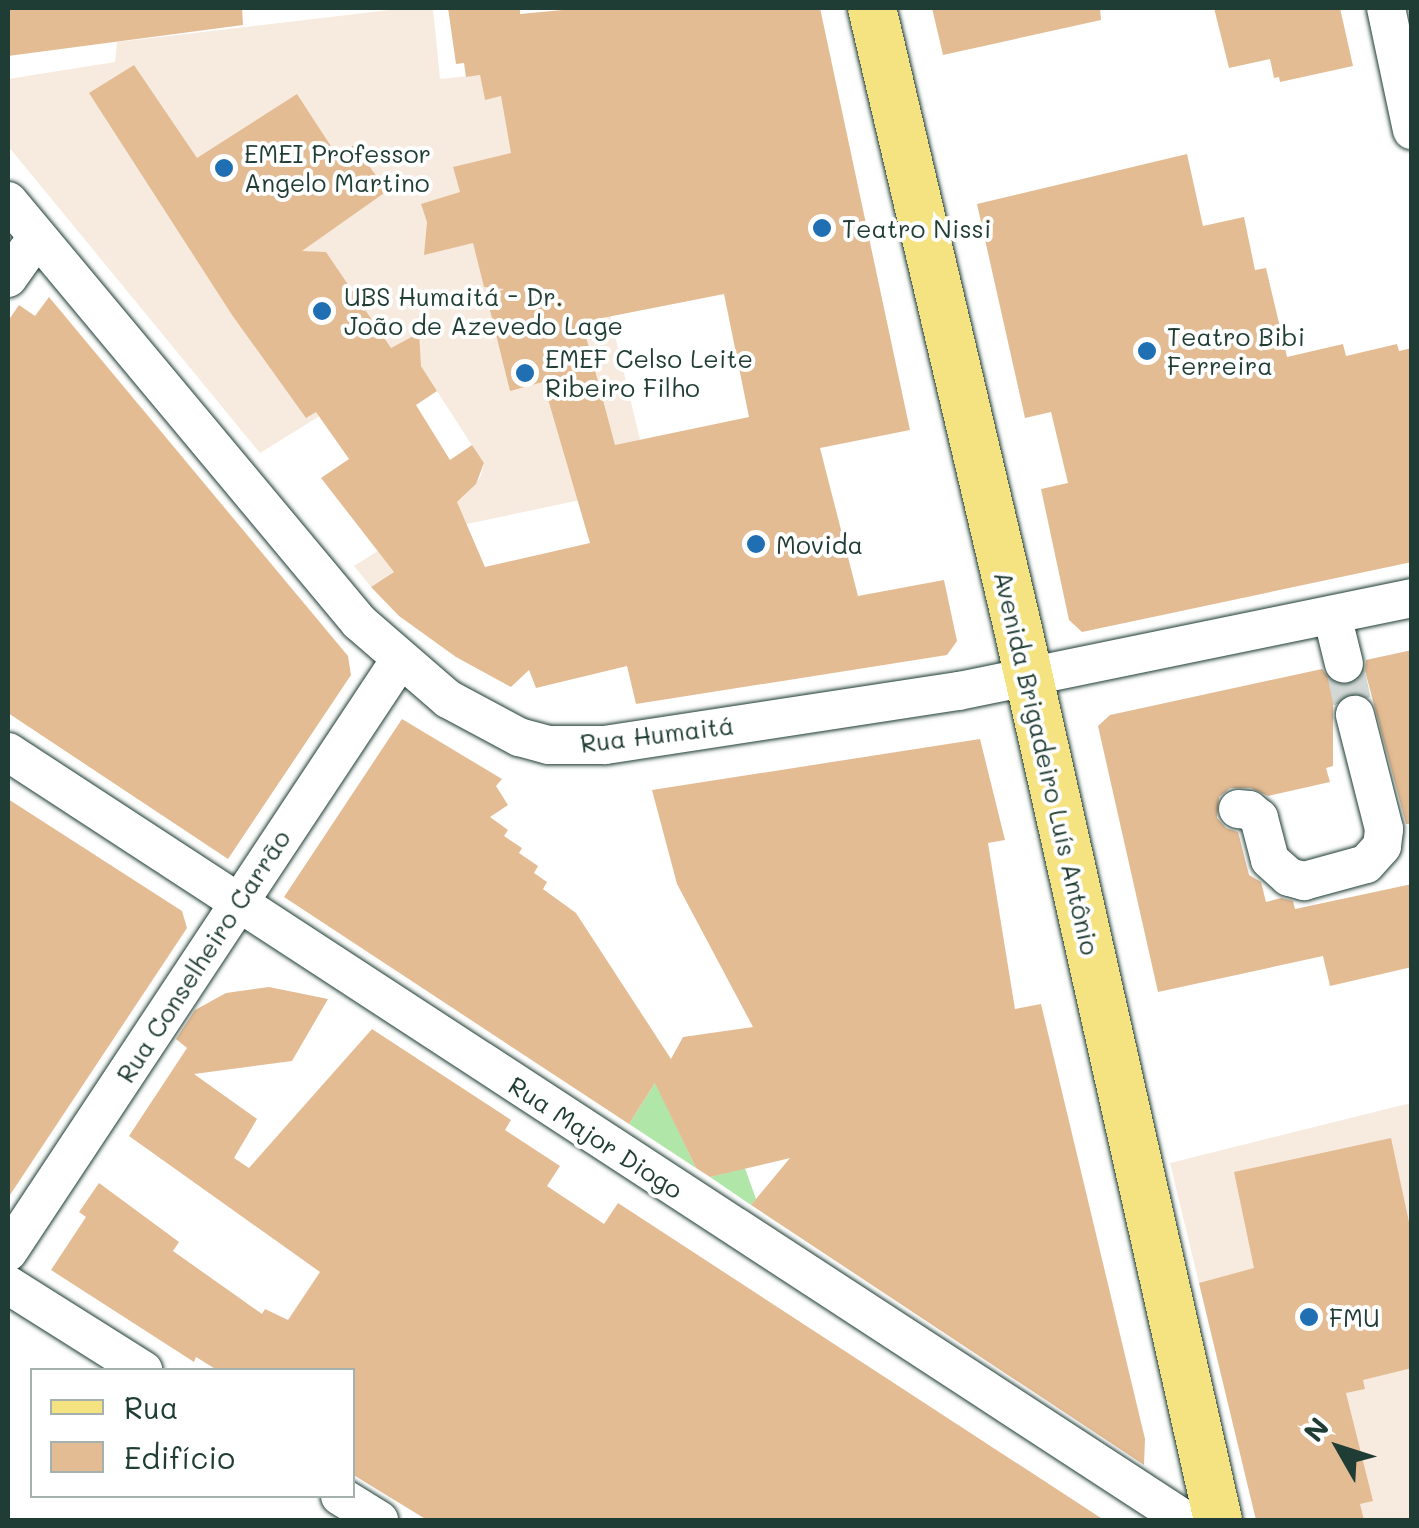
<!DOCTYPE html>
<html>
<head>
<meta charset="utf-8">
<style>
	body { margin:0 }
	#map { position:relative; width:1419px; height:1528px; overflow:hidden; background:#fff; font-family:Mali,sans-serif }
	div>[style] { position:absolute }
	[style*='--x'] { left:calc(var(--x)*1px); top:calc(var(--y)*1px); width:calc(var(--w)*1px); rotate:calc(var(--a)*1deg) }
	.built>* { inset:0; background:#f7ebdf }
	.green>* { inset:0; background:#b0e6a8 }
	.building>* { inset:0; background:#e4bc94 }
	.minor-tunnel>* { height:38px; margin-top:-19px; transform-origin:0; background:repeating-linear-gradient(90deg,#d2d8d6 0 38px,transparent 0 57px) }
	.roads { filter:drop-shadow(0 0 2px #1f3d34) drop-shadow(0 0 2px #1f3d34) }
	.minor>* { height:38px; margin:-19px; padding:0 19px; transform-origin:19px; border-radius:19px; background:#fff }
	.major>* { height:48px; margin:-24px; padding:0 24px; transform-origin:24px; border-radius:24px; background:#f5e382 }
	.dots>* { width:28px; height:28px; translate:-50% -50%; box-sizing:border-box; border:5px solid #fff; border-radius:50% }
	span { translate:-50% -50%; white-space:nowrap; text-align:center; line-height:1.15; -webkit-text-stroke:8px #fff; paint-order:stroke }
	.poi-label { font-size:25px; color:#1f3d34 }
	.left { translate:0 -50%; text-align:left }
	.street-label { font-size:25px; color:#1f3d34 }
	.frame { position:absolute; inset:0; border:10px solid #1f3d34; pointer-events:none }
	.legend { position:absolute; left:30px; top:1368px; width:325px; height:130px; box-sizing:border-box; background:#fff; border:2px solid #a5b1ae; margin:0; padding:12px 18px; list-style:none; font-size:30px; color:#1f3d34 }
	.legend li { display:flex; align-items:center; gap:20px; height:50px }
	.legend b { width:50px; border:2px solid #a5b1ae }
	.north { position:absolute; left:1289px; top:1398px; width:100px; height:100px; -webkit-text-stroke:8px #fff; paint-order:stroke; rotate:309deg; font-size:28px; font-weight:700; line-height:40px; text-align:center; color:#1f3d34 }
	.north::after { content:''; display:block; margin:auto; width:35px; height:45px; background:#1f3d34; clip-path:polygon(50% 0,100% 100%,50% 72%,0 100%) }
</style>
</head>
<body>
<div id="map">
	<div class="built">
		<i style="clip-path:polygon(406px 8px,433px 8px,440px 79px,480px 75px,485px 99px,501px 96px,565px 128px,651px 485px,467px 524px,371px 587px,354px 566px,462px 498px,480px 478px,484px 464px,415px 357px,260px 453px,8px 146px,8px 79px,115px 62px,117px 42px)"></i>
		<i style="clip-path:polygon(1411px 1103px,1411px 1520px,1256px 1520px,1170px 1163px)"></i>
	</div>
	<div class="green">
		<i style="clip-path:polygon(662px 1072px,668px 1109px,696px 1168px,629px 1124px)"></i>
		<i style="clip-path:polygon(745px 1168px,756px 1199px,751px 1205px,710px 1177px)"></i>
	</div>
	<div class="building">
		<i style="clip-path:polygon(8px 8px,242px 8px,243px 25px,8px 56px)"></i>
		<i style="clip-path:polygon(evenodd,448px 8px,520px 8px,520px 14px,584px 8px,820px 8px,910px 430px,820px 448px,858px 596px,944px 580px,957px 641px,947px 655px,636px 704px,627px 666px,536px 688px,529px 670px,511px 687px,456px 657px,399px 616px,371px 587px,394px 572px,321px 478px,349px 459px,316px 412px,306px 418px,232px 315px,89px 93px,134px 65px,197px 158px,297px 94px,338px 157px,354px 145px,387px 191px,302px 251px,326px 252px,391px 348px,419px 333px,421px 366px,437px 391px,416px 405px,450px 460px,472px 445px,484px 463px,476px 484px,457px 502px,485px 567px,590px 543px,543px 382px,510px 391px,487px 298px,504px 289px,484px 287px,473px 243px,424px 255px,427px 222px,421px 204px,460px 192px,453px 167px,511px 153px,501px 96px,485px 100px,480px 75px,466px 77px,464px 63px,456px 64px,448px 8px,724px 294px,749px 417px,615px 445px,582px 322px,724px 294px)"></i>
		<i style="clip-path:polygon(932px 8px,1100px 8px,1101px 20px,943px 55px)"></i>
		<i style="clip-path:polygon(1214px 8px,1340px 8px,1353px 66px,1280px 82px,1279px 77px,1274px 78px,1270px 59px,1229px 68px)"></i>
		<i style="clip-path:polygon(1187px 154px,1203px 226px,1244px 217px,1255px 270px,1266px 268px,1287px 357px,1343px 344px,1346px 356px,1397px 344px,1399px 351px,1412px 348px,1412px 562px,1082px 632px,1069px 620px,1041px 489px,1068px 483px,1051px 412px,1025px 418px,977px 204px)"></i>
		<i style="clip-path:polygon(49px 297px,348px 656px,351px 675px,228px 859px,8px 713px,8px 321px,19px 305px,35px 316px)"></i>
		<i style="clip-path:polygon(1412px 650px,1412px 824px,1406px 824px,1365px 671px,1366px 660px)"></i>
		<i style="clip-path:polygon(1322px 669px,1333px 683px,1333px 766px,1326px 768px,1330px 782px,1268px 796px,1251px 788px,1230px 788px,1219px 797px,1217px 818px,1226px 828px,1238px 832px,1249px 875px,1261px 882px,1266px 902px,1281px 898px,1293px 901px,1295px 909px,1412px 884px,1412px 967px,1330px 986px,1323px 956px,1158px 992px,1098px 726px,1110px 715px)"></i>
		<i style="clip-path:polygon(402px 719px,502px 779px,496px 786px,508px 805px,490px 817px,508px 830px,504px 836px,522px 848px,519px 853px,538px 866px,534px 873px,547px 882px,543px 889px,576px 913px,671px 1059px,683px 1037px,753px 1027px,677px 884px,652px 790px,980px 739px,1005px 840px,988px 843px,1015px 1009px,1041px 1004px,1145px 1439px,1144px 1465px,751px 1205px,790px 1158px,710px 1177px,696px 1168px,655px 1083px,629px 1124px,284px 897px)"></i>
		<i style="clip-path:polygon(8px 799px,182px 911px,187px 928px,8px 1198px)"></i>
		<i style="clip-path:polygon(269px 987px,328px 999px,292px 1061px,194px 1074px,257px 1119px,234px 1158px,249px 1168px,372px 1029px,511px 1120px,505px 1130px,560px 1166px,547px 1186px,604px 1224px,618px 1203px,1104px 1520px,427px 1520px,352px 1474px,352px 1370px,217px 1370px,196px 1357px,194px 1362px,51px 1270px,86px 1217px,79px 1212px,99px 1183px,179px 1242px,173px 1251px,262px 1314px,265px 1309px,288px 1320px,320px 1272px,129px 1136px,187px 1048px,176px 1039px,195px 1010px,226px 993px)"></i>
		<i style="clip-path:polygon(1391px 1138px,1412px 1236px,1412px 1368px,1363px 1380px,1365px 1389px,1346px 1393px,1373px 1501px,1360px 1504px,1364px 1520px,1256px 1520px,1199px 1283px,1254px 1268px,1234px 1172px)"></i>
	</div>
	<div class="minor-tunnel">
		<i style="--x:1344;--y:664;--w:52;--a:77.8"></i>
	</div>
	<div class="roads">
		<div class="minor">
			<i style="--x:1386;--y:8;--w:125;--a:78"></i>
			<i style="--x:8;--y:201;--w:548;--a:50.18"></i>
			<i style="--x:359;--y:622;--w:118;--a:40.9"></i>
			<i style="--x:448;--y:699;--w:81;--a:28.2"></i>
			<i style="--x:519;--y:737;--w:31;--a:15"></i>
			<i style="--x:549;--y:745;--w:56;--a:0"></i>
			<i style="--x:605;--y:745;--w:358;--a:-8.7"></i>
			<i style="--x:959;--y:691;--w:462;--a:-11.6"></i>
			<i style="--x:8;--y:278;--w:50;--a:-54.7"></i>
			<i style="--x:1332;--y:615;--w:50;--a:76.2"></i>
			<i style="--x:8;--y:752;--w:1405;--a:33.12"></i>
			<i style="--x:1238;--y:809;--w:11;--a:5"></i>
			<i style="--x:1249;--y:810;--w:13;--a:39"></i>
			<i style="--x:1259;--y:818;--w:43;--a:75.3"></i>
			<i style="--x:1270;--y:860;--w:25;--a:42"></i>
			<i style="--x:1289;--y:877;--w:16;--a:15"></i>
			<i style="--x:1304;--y:881;--w:64;--a:-15.3"></i>
			<i style="--x:1366;--y:864;--w:24;--a:-48"></i>
			<i style="--x:1382;--y:846;--w:17;--a:-83"></i>
			<i style="--x:1384;--y:829;--w:118;--a:-104.3"></i>
			<i style="--x:8;--y:1252;--w:709;--a:-56.51"></i>
			<i style="--x:8;--y:1285;--w:160;--a:32.2"></i>
			<i style="--x:340;--y:1496;--w:46;--a:31.6"></i>
		</div>
		<div class="major">
			<i style="--x:872;--y:8;--w:638;--a:76.77"></i>
			<i style="--x:1018;--y:629;--w:913;--a:77.35"></i>
		</div>
	</div>
	<div class="dots">
		<i style="left:224px;top:168px;background:#1f6fb2"></i>
		<i style="left:822px;top:228px;background:#1f6fb2"></i>
		<i style="left:322px;top:311px;background:#1f6fb2"></i>
		<i style="left:1147px;top:351px;background:#1f6fb2"></i>
		<i style="left:525px;top:373px;background:#1f6fb2"></i>
		<i style="left:756px;top:544px;background:#1f6fb2"></i>
		<i style="left:1309px;top:1317px;background:#1f6fb2"></i>
	</div>
	<div class="poi-label">
		<span class="left" style="left:244px;top:168px">EMEI Professor<br>Angelo Martino</span>
		<span class="left" style="left:842px;top:228px">Teatro Nissi</span>
		<span class="left" style="left:344px;top:311px">UBS Humaitá - Dr.<br>João de Azevedo Lage</span>
		<span class="left" style="left:1167px;top:351px">Teatro Bibi<br>Ferreira</span>
		<span class="left" style="left:545px;top:373px">EMEF Celso Leite<br>Ribeiro Filho</span>
		<span class="left" style="left:776px;top:544px">Movida</span>
		<span class="left" style="left:1329px;top:1317px">FMU</span>
	</div>
	<div class="street-label">
		<span style="left:657px;top:734px;rotate:-7deg">Rua Humaitá</span>
		<span style="left:1047px;top:763px;rotate:77deg">Avenida Brigadeiro Luís Antônio</span>
		<span style="left:203px;top:956px;rotate:-57deg">Rua Conselheiro Carrão</span>
		<span style="left:596px;top:1137px;rotate:33deg">Rua Major Diogo</span>
	</div>
	<div class="frame"></div>
	<ul class="legend">
	<li><b style="height:12px;background:#f5e382"></b>Rua</li>
	<li><b style="height:28px;background:#e4bc94"></b>Edifício</li>
	</ul>
	<div class="north">N</div>
</div>
</body>
</html>
